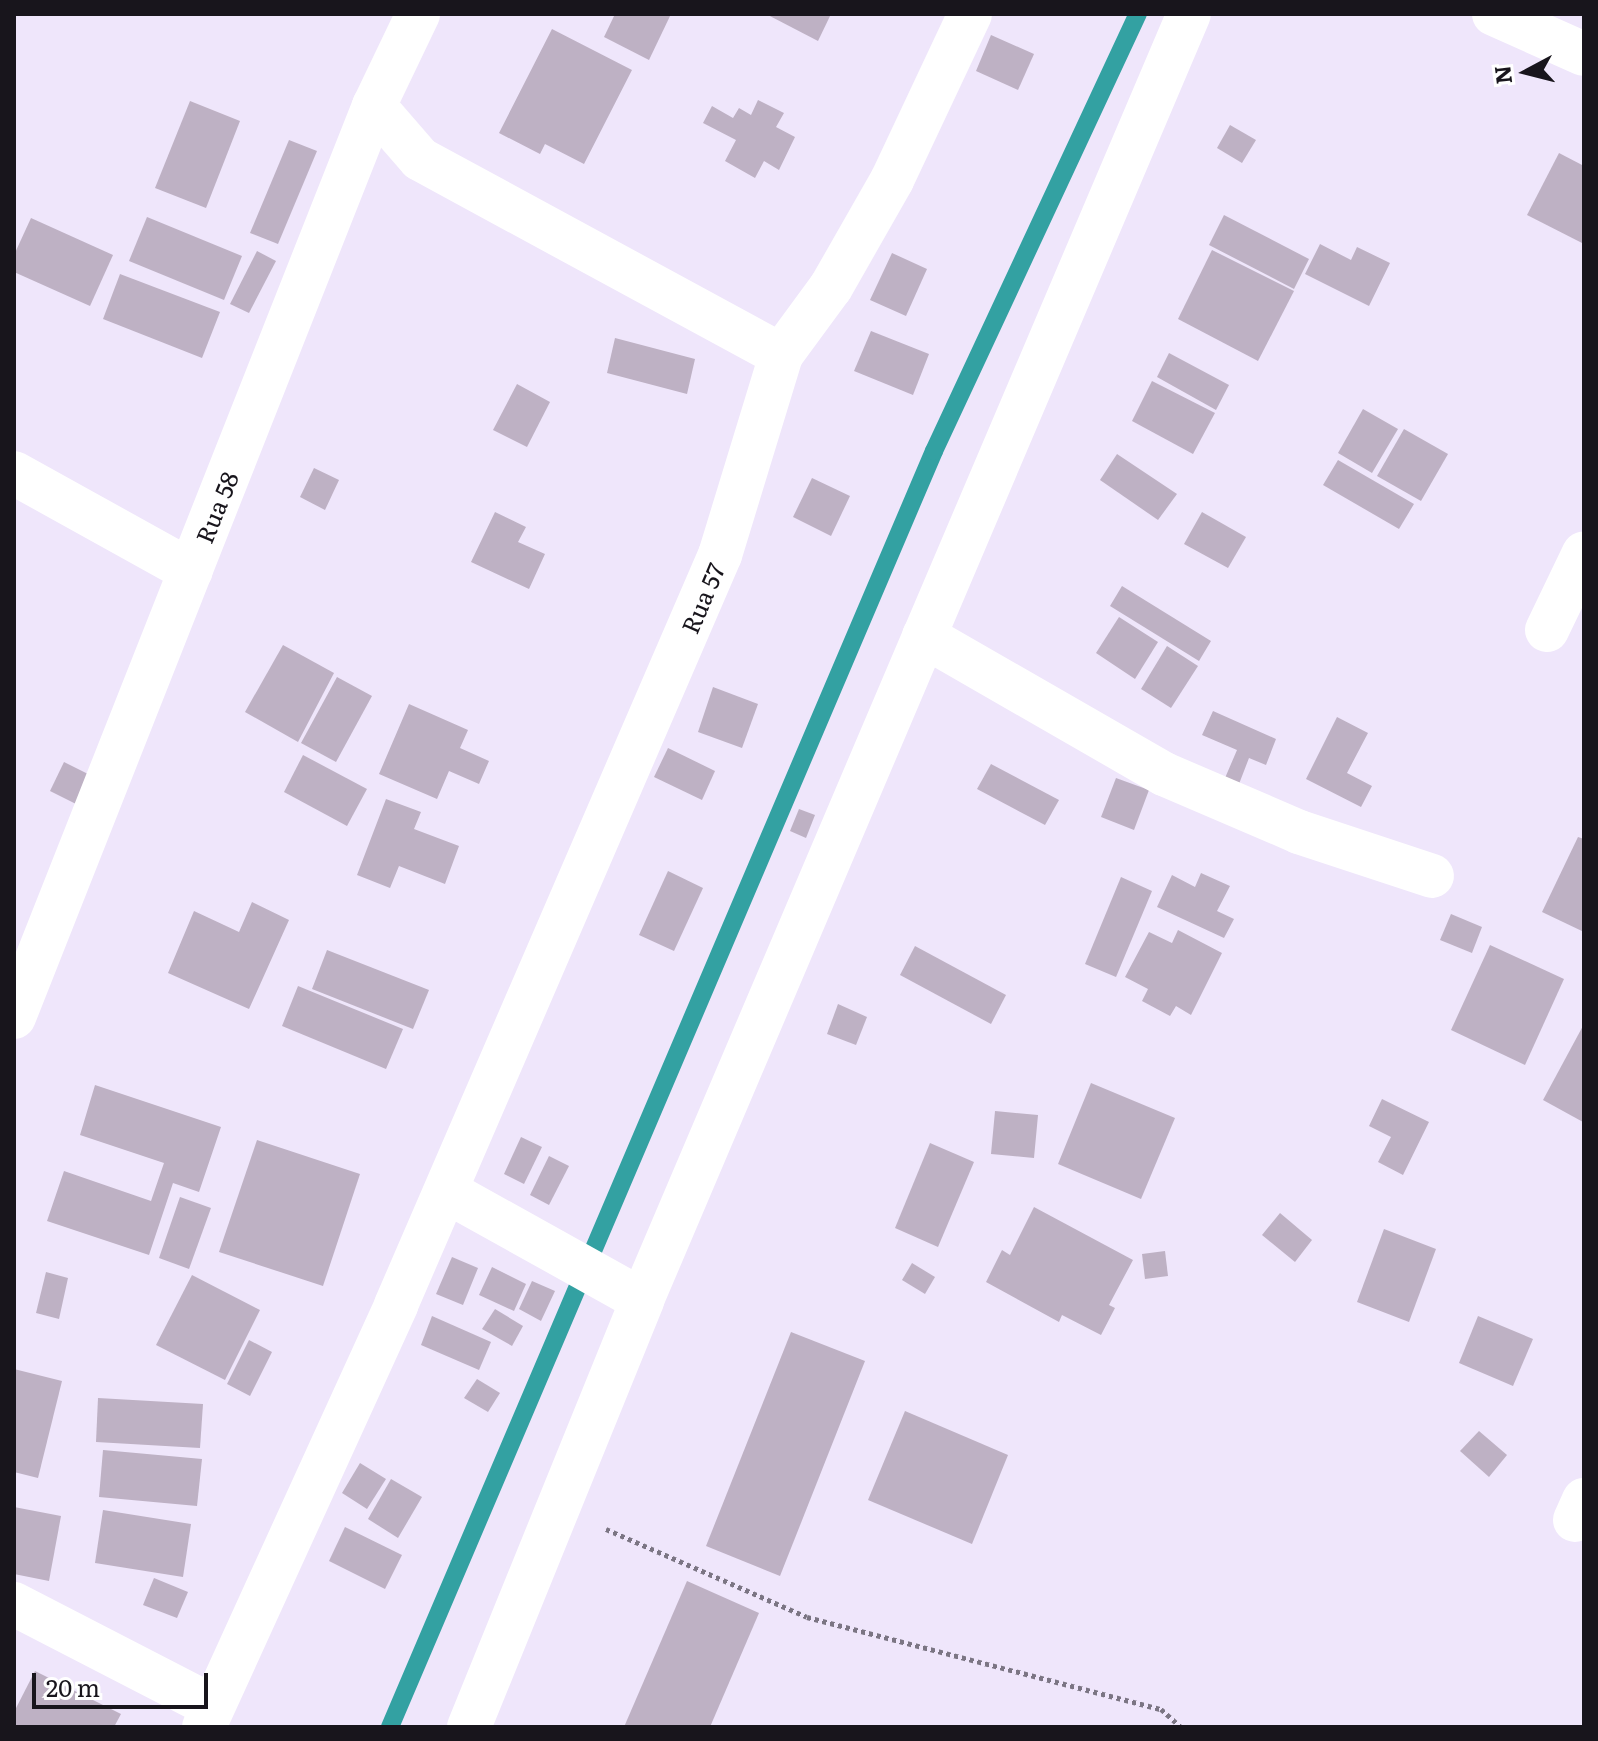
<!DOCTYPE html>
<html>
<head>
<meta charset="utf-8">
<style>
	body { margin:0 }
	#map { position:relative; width:1598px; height:1741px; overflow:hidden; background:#efe6fb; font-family:Literata,serif }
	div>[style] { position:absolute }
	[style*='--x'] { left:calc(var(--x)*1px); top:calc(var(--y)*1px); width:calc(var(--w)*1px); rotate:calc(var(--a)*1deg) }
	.stream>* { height:18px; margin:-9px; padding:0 9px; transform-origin:9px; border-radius:9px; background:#33a1a2 }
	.building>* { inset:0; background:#beb1c4 }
	.path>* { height:5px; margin-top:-2.5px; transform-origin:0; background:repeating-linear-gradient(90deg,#7b7583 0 4px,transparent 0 8px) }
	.minor>* { height:44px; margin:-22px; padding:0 22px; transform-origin:22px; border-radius:22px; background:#fff }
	span { translate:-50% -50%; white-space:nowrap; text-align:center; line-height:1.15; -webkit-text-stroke:6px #fff; paint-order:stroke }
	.street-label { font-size:24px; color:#18151c }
	.frame { position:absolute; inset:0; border:16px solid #18151c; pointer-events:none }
	.north { position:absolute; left:1486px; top:32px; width:80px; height:80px; -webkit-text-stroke:6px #fff; paint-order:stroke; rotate:263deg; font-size:22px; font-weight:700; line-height:32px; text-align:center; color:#18151c }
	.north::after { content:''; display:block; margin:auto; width:28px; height:36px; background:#18151c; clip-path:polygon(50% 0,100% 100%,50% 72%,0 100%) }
	.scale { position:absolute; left:32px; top:1673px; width:176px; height:36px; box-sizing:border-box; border:4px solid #18151c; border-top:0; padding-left:10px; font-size:24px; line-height:28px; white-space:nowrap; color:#18151c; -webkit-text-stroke:6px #fff; paint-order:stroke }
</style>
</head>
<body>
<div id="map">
	<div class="stream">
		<i style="--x:390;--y:1727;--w:1387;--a:-66.91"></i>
		<i style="--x:934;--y:451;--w:482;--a:-65"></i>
	</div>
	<div class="building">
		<i style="clip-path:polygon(615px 14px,671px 14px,649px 60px,604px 37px)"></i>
		<i style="clip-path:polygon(766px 14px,831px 14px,818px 41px)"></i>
		<i style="clip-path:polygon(552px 29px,632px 70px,584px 164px,545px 144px,540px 154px,499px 133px)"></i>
		<i style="clip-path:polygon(991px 35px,1034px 54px,1018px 90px,976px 71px)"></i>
		<i style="clip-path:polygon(758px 100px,784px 113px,776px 127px,795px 137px,779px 170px,764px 161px,755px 178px,725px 161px,736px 140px,703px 123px,712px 106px,733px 118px,739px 108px,751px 115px)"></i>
		<i style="clip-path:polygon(190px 101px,240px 121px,206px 208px,155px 188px)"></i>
		<i style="clip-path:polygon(1230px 125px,1256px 140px,1242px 163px,1217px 148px)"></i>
		<i style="clip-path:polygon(289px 140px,317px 151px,278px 244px,250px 233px)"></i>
		<i style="clip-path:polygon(1559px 153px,1584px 166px,1584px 244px,1527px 215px)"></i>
		<i style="clip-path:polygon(1224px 215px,1309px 259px,1294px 289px,1209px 245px)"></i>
		<i style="clip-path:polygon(147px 217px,242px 256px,224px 300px,129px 261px)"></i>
		<i style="clip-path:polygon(31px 218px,113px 255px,90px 306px,14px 272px,14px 255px)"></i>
		<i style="clip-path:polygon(1320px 244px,1351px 260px,1357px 247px,1390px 263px,1369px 306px,1305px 274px)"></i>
		<i style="clip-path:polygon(1212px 250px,1294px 291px,1258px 361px,1178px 319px)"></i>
		<i style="clip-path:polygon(257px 251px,276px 261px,249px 313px,230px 304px)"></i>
		<i style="clip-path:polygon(892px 253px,927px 269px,906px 316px,870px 300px)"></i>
		<i style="clip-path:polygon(120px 274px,220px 312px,202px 358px,103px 319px)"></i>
		<i style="clip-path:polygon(871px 331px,929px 354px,913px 395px,854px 371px)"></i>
		<i style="clip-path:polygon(615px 338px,695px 359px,687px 394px,607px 373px)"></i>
		<i style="clip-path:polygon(1169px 353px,1229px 385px,1216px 410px,1157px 377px)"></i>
		<i style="clip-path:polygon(1152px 381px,1215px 413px,1193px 454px,1132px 421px)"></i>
		<i style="clip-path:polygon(517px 384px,550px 402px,527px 447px,493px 430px)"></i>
		<i style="clip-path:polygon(1363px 409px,1398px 429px,1372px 473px,1338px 453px)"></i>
		<i style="clip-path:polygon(1404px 429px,1448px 454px,1421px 501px,1377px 476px)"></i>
		<i style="clip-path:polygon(1117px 454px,1177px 494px,1158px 520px,1100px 480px)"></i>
		<i style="clip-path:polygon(1338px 460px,1414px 504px,1399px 529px,1323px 485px)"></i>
		<i style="clip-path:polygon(314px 468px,339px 480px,325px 510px,300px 497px)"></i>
		<i style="clip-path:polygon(812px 478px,850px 496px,831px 536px,793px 517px)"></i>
		<i style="clip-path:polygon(495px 512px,526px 527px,518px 542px,545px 554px,529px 589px,471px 562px)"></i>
		<i style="clip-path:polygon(1202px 512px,1246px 537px,1228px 568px,1184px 544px)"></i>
		<i style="clip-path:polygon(1122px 586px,1211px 641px,1199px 661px,1110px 606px)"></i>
		<i style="clip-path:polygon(1119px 617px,1158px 642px,1135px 679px,1096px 653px)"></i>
		<i style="clip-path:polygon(283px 645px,334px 673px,298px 742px,245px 712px)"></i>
		<i style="clip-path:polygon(1167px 646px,1198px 666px,1171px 708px,1141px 689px)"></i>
		<i style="clip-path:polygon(337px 677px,372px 696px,336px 762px,301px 743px)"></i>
		<i style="clip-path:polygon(713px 687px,758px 704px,742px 748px,698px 732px)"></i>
		<i style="clip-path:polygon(409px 704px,468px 730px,460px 748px,489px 761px,479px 784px,449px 771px,437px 799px,379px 774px)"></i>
		<i style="clip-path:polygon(1213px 711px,1276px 739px,1266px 765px,1249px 758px,1239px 784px,1225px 778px,1237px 750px,1202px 735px)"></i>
		<i style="clip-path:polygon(1337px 717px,1368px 733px,1347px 773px,1372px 786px,1361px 807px,1306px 779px)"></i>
		<i style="clip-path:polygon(668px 748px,715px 771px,702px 800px,654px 777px)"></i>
		<i style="clip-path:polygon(303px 755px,367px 789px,347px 826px,284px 792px)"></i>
		<i style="clip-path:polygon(64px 762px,106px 783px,92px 812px,50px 791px)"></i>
		<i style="clip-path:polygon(991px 764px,1059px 800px,1045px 825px,977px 789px)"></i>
		<i style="clip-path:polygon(1116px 778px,1149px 790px,1134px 830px,1101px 817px)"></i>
		<i style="clip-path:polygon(386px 799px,421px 812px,414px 829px,459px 846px,445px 884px,399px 866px,390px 888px,357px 875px)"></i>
		<i style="clip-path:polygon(799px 809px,815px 815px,806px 838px,790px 831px)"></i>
		<i style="clip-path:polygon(1578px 837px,1584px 839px,1584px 932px,1542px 912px)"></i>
		<i style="clip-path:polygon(668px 871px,703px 888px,674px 951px,639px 935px)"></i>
		<i style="clip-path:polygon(1201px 873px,1230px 886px,1217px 911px,1234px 919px,1224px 938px,1157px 907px,1172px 875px,1195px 887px)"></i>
		<i style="clip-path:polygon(1121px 877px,1152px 891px,1116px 977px,1085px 964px)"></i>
		<i style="clip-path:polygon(252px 902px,289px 920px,249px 1009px,168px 973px,194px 911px,239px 932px)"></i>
		<i style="clip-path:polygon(1451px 914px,1482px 927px,1472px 953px,1440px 940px)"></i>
		<i style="clip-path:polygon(1178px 930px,1222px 953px,1191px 1015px,1176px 1006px,1170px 1016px,1142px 1001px,1148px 989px,1125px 977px,1149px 932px,1172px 943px)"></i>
		<i style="clip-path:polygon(1490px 945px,1564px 979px,1525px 1065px,1451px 1030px)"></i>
		<i style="clip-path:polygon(915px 946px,1006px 995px,991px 1024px,900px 975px)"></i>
		<i style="clip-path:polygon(327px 950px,429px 990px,413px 1029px,312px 989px)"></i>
		<i style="clip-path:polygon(298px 986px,403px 1029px,386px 1069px,282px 1026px)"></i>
		<i style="clip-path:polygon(838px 1004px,867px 1017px,856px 1045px,827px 1034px)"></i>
		<i style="clip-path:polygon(1584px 1024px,1584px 1120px,1583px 1122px,1543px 1100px)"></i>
		<i style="clip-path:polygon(1091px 1083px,1175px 1118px,1141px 1199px,1058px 1164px)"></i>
		<i style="clip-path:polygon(95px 1085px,221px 1127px,199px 1192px,173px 1183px,149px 1255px,47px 1221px,64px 1171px,151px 1201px,164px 1163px,80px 1135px)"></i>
		<i style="clip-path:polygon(1382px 1099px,1429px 1122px,1403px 1175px,1378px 1162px,1391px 1137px,1369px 1126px)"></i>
		<i style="clip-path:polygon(995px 1111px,1038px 1115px,1034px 1158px,991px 1154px)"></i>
		<i style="clip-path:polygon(521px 1137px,542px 1147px,524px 1184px,504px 1174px)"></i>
		<i style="clip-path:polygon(257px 1140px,360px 1174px,323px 1286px,219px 1252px)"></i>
		<i style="clip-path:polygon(930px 1143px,974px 1162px,938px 1247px,895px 1228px)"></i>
		<i style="clip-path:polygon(549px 1156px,569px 1166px,549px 1205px,530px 1195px)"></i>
		<i style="clip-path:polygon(180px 1197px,211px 1208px,189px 1269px,159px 1258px)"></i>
		<i style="clip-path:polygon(1034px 1207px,1133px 1260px,1109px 1305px,1115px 1308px,1101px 1335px,1062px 1315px,1059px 1322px,986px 1282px,1002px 1250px,1010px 1255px)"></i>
		<i style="clip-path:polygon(1280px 1213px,1312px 1240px,1295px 1262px,1262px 1235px)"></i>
		<i style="clip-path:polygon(1384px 1229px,1436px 1249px,1409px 1322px,1357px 1302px)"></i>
		<i style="clip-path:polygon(1165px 1251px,1168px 1276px,1145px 1279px,1142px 1254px)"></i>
		<i style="clip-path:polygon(452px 1257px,478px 1268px,463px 1305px,436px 1294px)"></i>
		<i style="clip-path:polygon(912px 1263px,935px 1277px,925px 1294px,902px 1280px)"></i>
		<i style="clip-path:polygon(492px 1267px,526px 1284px,514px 1311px,479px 1295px)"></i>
		<i style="clip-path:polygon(46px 1272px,68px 1278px,59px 1319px,36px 1313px)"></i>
		<i style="clip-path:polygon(192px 1275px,260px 1310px,225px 1380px,156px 1345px)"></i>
		<i style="clip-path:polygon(532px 1281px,555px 1291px,541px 1321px,519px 1309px)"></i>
		<i style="clip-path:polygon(495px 1309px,523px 1326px,512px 1346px,482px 1329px)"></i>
		<i style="clip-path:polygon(432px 1316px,491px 1342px,479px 1370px,421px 1345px)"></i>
		<i style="clip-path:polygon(1478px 1316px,1533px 1339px,1513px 1386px,1459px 1363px)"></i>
		<i style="clip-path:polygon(791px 1332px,865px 1361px,780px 1576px,706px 1546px)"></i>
		<i style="clip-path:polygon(249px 1340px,272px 1352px,250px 1396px,227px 1384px)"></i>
		<i style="clip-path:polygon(14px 1369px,62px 1381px,38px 1478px,14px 1472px)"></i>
		<i style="clip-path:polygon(477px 1379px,500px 1393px,488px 1412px,464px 1398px)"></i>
		<i style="clip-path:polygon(98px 1398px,203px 1404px,200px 1448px,96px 1442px)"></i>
		<i style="clip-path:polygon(905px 1411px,1008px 1455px,972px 1544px,868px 1500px)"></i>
		<i style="clip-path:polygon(1479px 1431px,1507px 1455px,1489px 1477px,1460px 1451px)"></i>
		<i style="clip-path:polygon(103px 1450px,202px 1459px,197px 1506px,99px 1497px)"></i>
		<i style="clip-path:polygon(360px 1463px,386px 1479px,367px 1509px,342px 1493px)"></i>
		<i style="clip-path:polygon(391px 1479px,422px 1497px,398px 1538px,368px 1519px)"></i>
		<i style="clip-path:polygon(14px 1507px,61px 1516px,49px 1581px,14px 1574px)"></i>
		<i style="clip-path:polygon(103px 1510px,191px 1524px,183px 1577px,95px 1563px)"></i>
		<i style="clip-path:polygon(345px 1527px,402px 1555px,385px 1589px,329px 1561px)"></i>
		<i style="clip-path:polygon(154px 1578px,188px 1592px,177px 1618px,143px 1605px)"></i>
		<i style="clip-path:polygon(687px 1581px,759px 1613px,710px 1727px,624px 1727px)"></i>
		<i style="clip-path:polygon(35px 1671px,121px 1714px,114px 1727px,14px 1727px,14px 1712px)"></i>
	</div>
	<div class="path">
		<i style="--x:606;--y:1529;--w:219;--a:23.6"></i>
		<i style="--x:807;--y:1617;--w:366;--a:14.6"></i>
		<i style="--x:1161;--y:1709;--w:27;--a:42"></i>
	</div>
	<div class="minor">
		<i style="--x:1494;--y:14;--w:98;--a:24"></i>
		<i style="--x:374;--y:106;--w:70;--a:49"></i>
		<i style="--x:420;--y:159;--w:411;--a:28.5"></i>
		<i style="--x:14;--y:473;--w:202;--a:29"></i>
		<i style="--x:1547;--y:630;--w:85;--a:-64.3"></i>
		<i style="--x:924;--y:636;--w:277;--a:29.9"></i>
		<i style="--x:1164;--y:774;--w:147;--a:23.2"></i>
		<i style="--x:1299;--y:832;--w:140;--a:18.3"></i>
		<i style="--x:14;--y:1017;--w:980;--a:-68.44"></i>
		<i style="--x:374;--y:106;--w:102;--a:-64.4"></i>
		<i style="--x:446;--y:1191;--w:224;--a:29.1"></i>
		<i style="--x:1575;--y:1520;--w:22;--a:-66"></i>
		<i style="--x:14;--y:1604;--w:223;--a:27.3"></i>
		<i style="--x:204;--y:1727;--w:464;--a:-65.5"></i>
		<i style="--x:396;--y:1305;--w:817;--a:-66.64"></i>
		<i style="--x:720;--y:555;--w:209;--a:-73"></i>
		<i style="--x:781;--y:355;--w:84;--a:-53.7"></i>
		<i style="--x:831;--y:287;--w:123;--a:-60.3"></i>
		<i style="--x:892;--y:180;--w:183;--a:-64.8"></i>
		<i style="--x:469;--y:1727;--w:461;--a:-67.9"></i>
		<i style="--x:642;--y:1300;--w:1397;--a:-66.96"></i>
	</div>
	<div class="street-label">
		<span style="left:216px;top:507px;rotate:-68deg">Rua 58</span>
		<span style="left:702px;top:598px;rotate:-67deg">Rua 57</span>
	</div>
	<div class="frame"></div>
	<div class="north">N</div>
	<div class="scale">20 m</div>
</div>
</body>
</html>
